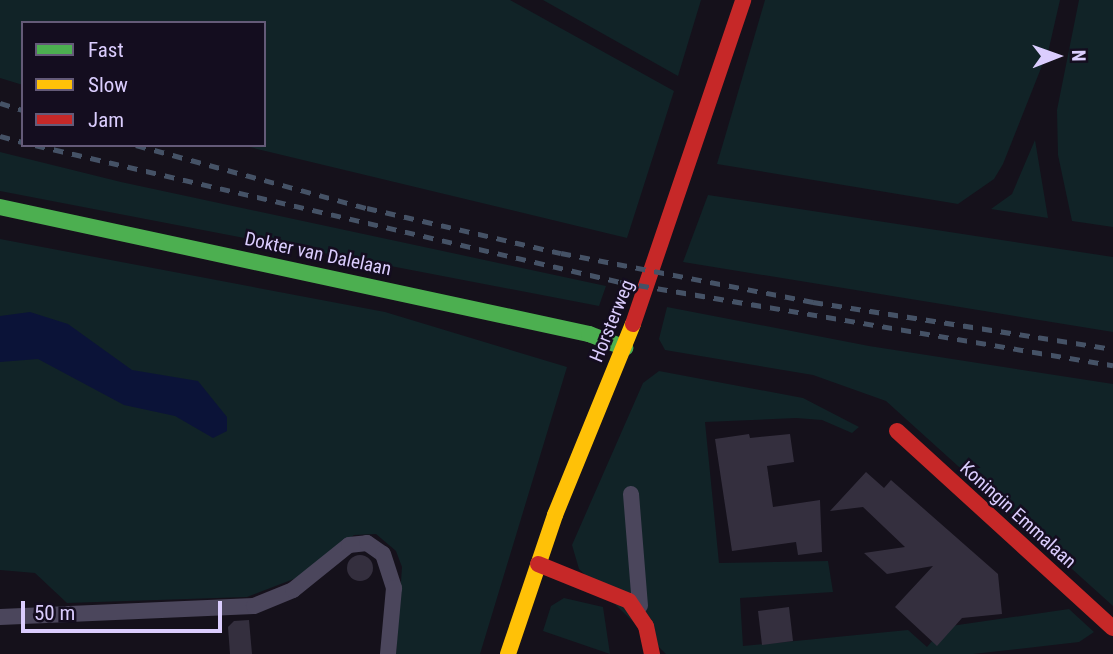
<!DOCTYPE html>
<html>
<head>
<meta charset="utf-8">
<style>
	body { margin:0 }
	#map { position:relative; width:1113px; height:654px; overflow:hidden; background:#15111b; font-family:"Roboto Condensed",sans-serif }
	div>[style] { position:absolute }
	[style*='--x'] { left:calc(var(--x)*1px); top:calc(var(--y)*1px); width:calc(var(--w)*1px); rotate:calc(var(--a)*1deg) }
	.green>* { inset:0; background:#112327 }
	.water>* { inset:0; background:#0b1338 }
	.building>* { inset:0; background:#342f3e }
	.round { border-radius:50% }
	.lane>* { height:16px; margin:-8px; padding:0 8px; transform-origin:8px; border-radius:8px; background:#4b465c }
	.fast>* { height:16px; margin:-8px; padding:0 8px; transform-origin:8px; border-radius:8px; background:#4caf50 }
	.slow>* { height:16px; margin:-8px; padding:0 8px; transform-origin:8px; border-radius:8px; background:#ffc107 }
	.jam>* { height:16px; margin:-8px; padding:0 8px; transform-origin:8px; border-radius:8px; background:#c62828 }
	.rail>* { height:5px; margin-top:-2.5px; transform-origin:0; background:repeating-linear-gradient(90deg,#455266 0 10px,transparent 0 19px) }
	span { translate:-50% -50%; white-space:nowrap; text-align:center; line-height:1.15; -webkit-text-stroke:5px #140d1f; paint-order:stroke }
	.street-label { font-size:19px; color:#dbcdfe }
	.legend { position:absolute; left:21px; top:21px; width:245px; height:126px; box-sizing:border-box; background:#140d1f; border:2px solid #645a78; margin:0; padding:9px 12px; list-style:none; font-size:21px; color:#dbcdfe }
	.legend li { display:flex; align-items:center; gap:14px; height:35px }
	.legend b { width:35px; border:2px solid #645a78 }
	.north { position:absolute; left:1022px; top:21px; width:70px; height:70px; -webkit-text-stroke:5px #140d1f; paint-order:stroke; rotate:89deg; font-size:19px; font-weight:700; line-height:28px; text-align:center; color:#dbcdfe }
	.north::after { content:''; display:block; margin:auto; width:24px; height:32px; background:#dbcdfe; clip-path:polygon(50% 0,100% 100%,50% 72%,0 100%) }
	.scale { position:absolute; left:21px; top:601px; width:201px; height:32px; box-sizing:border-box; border:4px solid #dbcdfe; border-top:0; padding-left:9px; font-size:21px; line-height:24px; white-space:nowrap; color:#dbcdfe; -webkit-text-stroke:5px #140d1f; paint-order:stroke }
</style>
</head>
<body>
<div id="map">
	<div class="green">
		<i style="clip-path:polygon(0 0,510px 0,674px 91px,627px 238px,241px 145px,264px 145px,264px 23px,23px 23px,23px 85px,0 78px)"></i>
		<i style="clip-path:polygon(543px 0,701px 0,678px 76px)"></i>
		<i style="clip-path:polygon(765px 0,1060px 0,1049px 48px,1003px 164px,994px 179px,958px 204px,717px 164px)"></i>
		<i style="clip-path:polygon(1079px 0,1113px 0,1113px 227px,1072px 221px,1058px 155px,1057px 110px)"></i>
		<i style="clip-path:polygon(1035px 140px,1048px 218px,991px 209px,1012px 194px)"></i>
		<i style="clip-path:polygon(0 152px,121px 182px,606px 286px,599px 306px,0 191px)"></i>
		<i style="clip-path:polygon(708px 195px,1113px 257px,1113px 332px,683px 262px)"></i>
		<i style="clip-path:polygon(0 239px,385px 312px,567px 367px,480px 654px,396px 654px,402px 567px,396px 551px,376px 534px,354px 535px,299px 577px,247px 597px,67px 603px,35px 573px,0 570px)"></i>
		<i style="clip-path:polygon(667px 307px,869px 346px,1113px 384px,1113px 606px,886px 401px,813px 375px,665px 350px,659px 339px)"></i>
		<i style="clip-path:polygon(659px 371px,803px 398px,859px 427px,852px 433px,822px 420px,796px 418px,705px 422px,719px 563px,828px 561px,833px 592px,740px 598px,743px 646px,908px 630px,927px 647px,944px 627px,1069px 609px,1094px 632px,1079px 642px,973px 654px,666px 654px,579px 569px,572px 545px,643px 383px)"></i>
		<i style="clip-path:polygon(564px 598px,603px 607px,610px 654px,543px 631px,551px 606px)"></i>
	</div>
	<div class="water">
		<i style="clip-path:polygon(30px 312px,68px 324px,132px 370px,198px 381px,227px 417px,227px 431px,213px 438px,175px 416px,124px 405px,38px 359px,0 362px,0 316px)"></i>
	</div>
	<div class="building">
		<i style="clip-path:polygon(749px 434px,750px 438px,790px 434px,794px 462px,767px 466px,773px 507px,820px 500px,822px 552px,798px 555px,796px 542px,732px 551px,715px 439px)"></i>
		<i style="clip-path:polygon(866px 472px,884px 488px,891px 480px,998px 574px,1002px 614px,962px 618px,937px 646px,895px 607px,933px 566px,887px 574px,864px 553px,905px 547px,863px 507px,830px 511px)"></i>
		<i class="round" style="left:347px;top:555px;width:26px;height:26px"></i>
		<i style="clip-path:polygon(789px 607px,793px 641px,762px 645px,758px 611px)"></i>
		<i style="clip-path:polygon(249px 620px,252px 654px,230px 654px,228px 627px,234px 621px)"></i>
	</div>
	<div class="lane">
		<i style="--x:631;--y:494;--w:112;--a:85.4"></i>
		<i style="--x:0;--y:617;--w:254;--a:-2.5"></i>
		<i style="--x:254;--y:606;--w:42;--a:-22.3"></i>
		<i style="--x:293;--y:590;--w:72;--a:-38.8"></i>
		<i style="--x:349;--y:545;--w:18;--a:-6"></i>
		<i style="--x:367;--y:543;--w:19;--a:35"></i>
		<i style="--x:383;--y:554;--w:36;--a:72"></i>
		<i style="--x:394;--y:588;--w:66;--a:95.2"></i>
	</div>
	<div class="fast">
		<i style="--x:0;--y:207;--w:603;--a:12.17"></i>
		<i style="--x:589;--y:334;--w:39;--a:21"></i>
	</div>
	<div class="slow">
		<i style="--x:508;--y:654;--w:147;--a:-71.3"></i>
		<i style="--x:555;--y:515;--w:206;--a:-67.8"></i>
	</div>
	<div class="jam">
		<i style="--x:633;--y:324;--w:342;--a:-71.2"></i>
		<i style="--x:897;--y:431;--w:292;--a:42.4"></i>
		<i style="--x:538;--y:564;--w:98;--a:22.1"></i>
		<i style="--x:629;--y:601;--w:30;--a:56"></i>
		<i style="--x:646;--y:626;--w:29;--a:78"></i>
	</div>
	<div class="rail">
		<i style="--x:0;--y:103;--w:24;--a:17"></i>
		<i style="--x:0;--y:136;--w:24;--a:15"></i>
		<i style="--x:35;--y:145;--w:601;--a:13.18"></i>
		<i style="--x:620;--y:282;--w:500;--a:9.6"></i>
		<i style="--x:136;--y:145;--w:239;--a:15.3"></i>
		<i style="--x:367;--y:208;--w:199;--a:13.1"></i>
		<i style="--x:561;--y:253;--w:257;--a:11"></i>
		<i style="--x:813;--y:302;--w:304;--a:8.9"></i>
	</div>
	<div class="street-label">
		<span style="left:318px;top:254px;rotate:12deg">Dokter van Dalelaan</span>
		<span style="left:612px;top:321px;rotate:-68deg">Horsterweg</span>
		<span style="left:1018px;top:515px;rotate:42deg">Koningin Emmalaan</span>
	</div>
	<ul class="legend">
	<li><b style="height:9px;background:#4caf50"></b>Fast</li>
	<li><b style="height:9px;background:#ffc107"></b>Slow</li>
	<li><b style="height:9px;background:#c62828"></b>Jam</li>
	</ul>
	<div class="north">N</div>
	<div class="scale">50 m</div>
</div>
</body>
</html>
